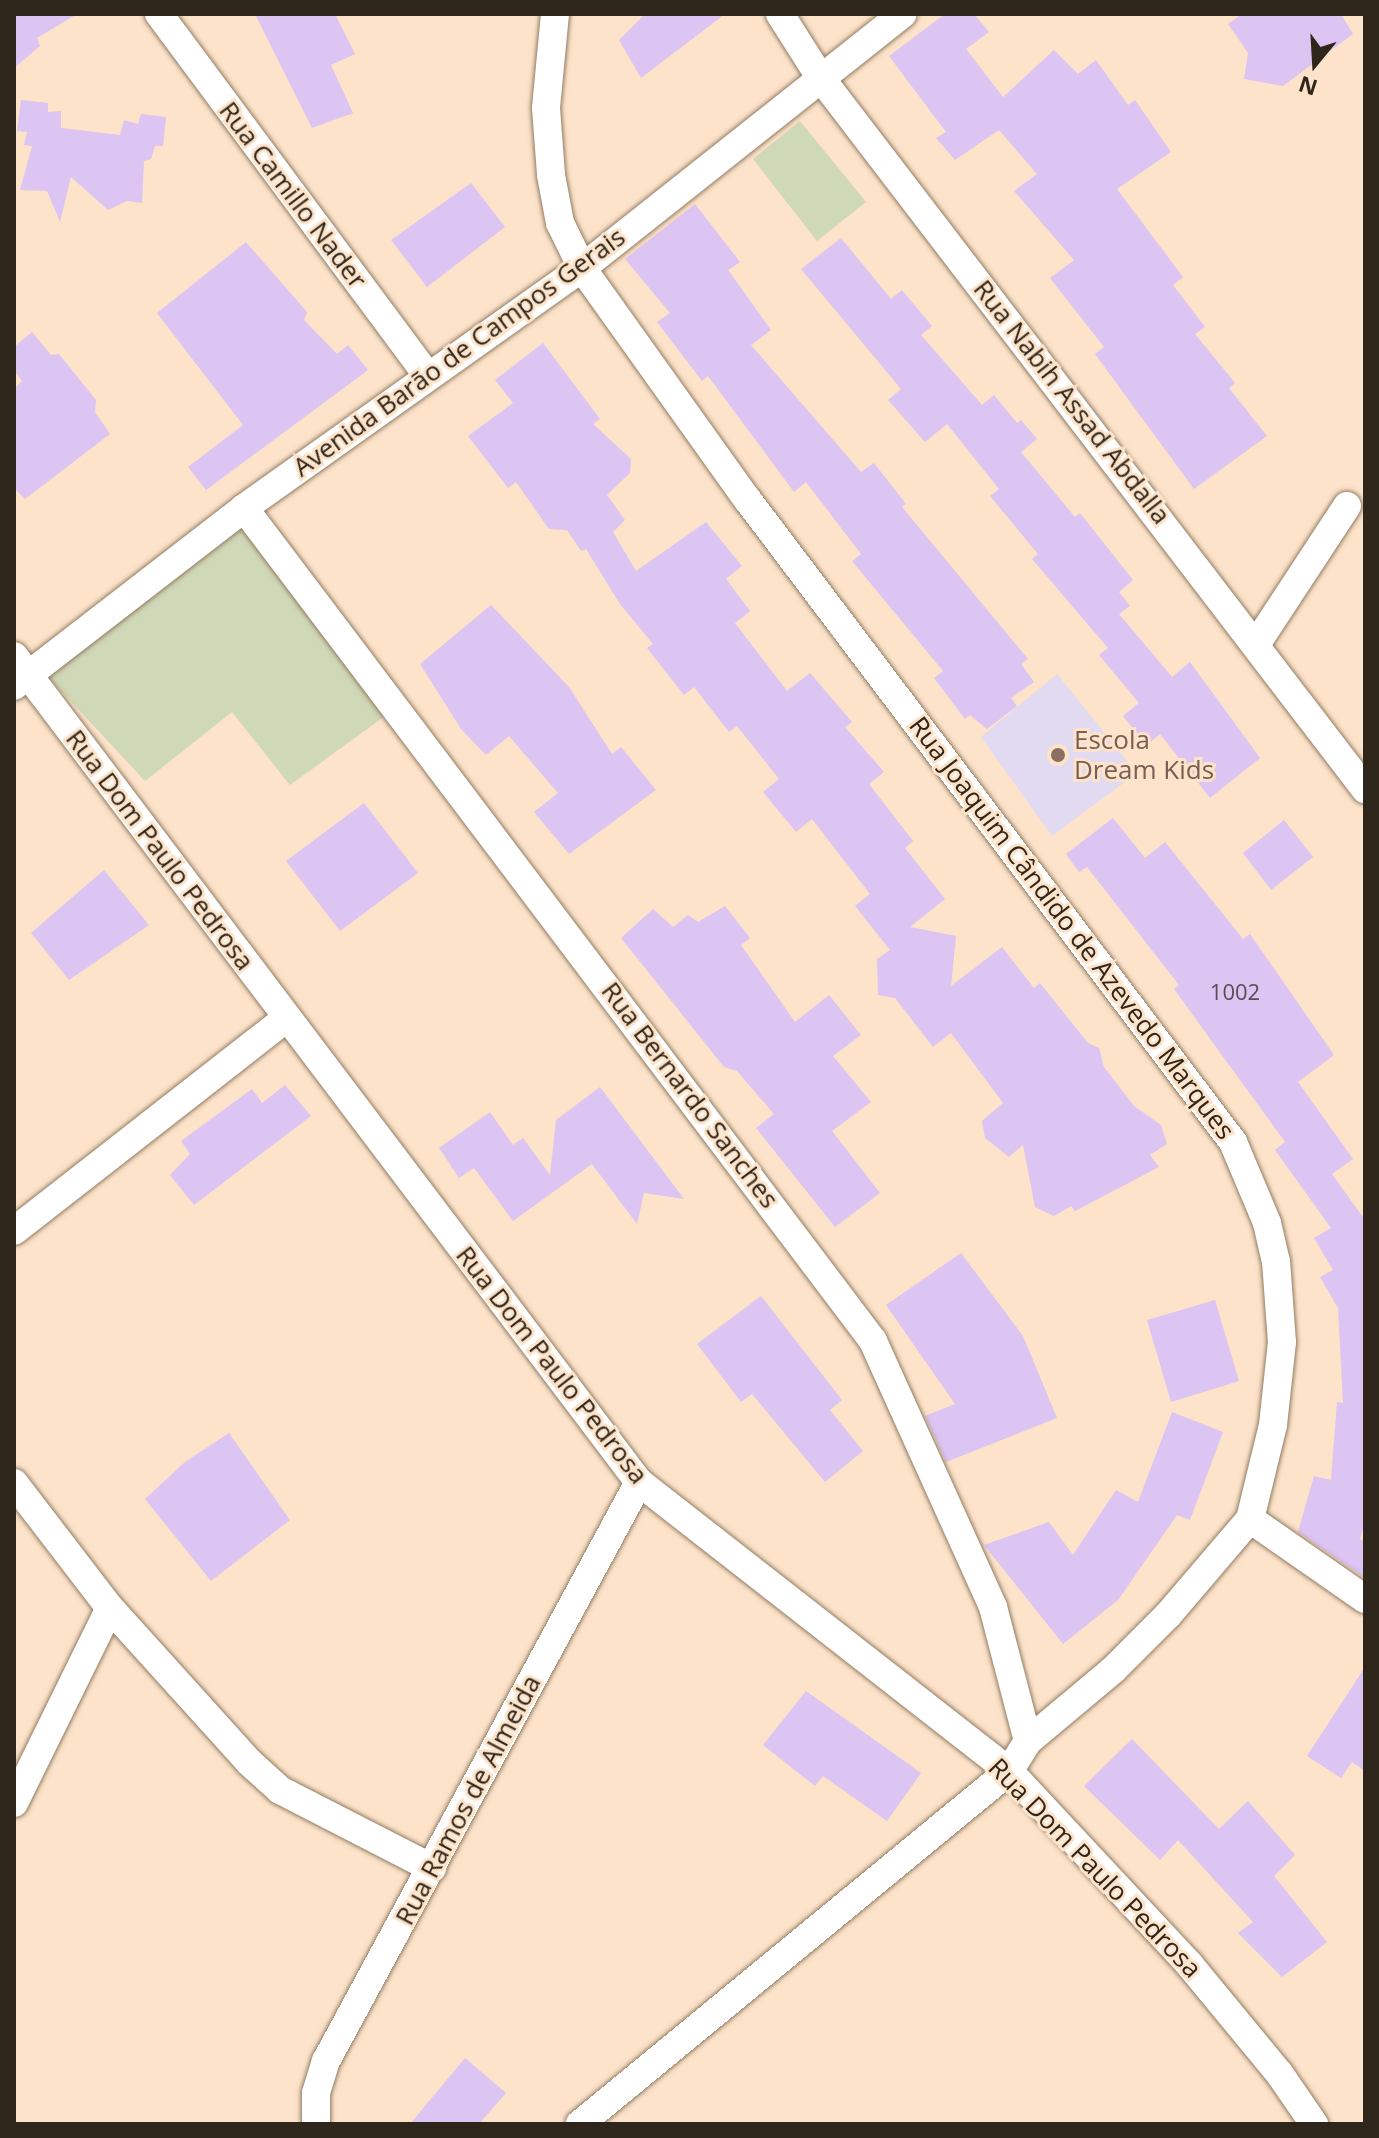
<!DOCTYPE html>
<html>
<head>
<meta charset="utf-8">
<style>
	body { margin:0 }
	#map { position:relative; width:1379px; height:2138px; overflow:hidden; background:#fce3c9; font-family:"Open Sans",sans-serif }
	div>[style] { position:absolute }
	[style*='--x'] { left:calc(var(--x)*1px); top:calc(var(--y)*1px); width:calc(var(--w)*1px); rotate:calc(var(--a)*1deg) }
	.education>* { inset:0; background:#e1daf0 }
	.green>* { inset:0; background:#cfd8b7 }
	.building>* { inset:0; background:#dcc4f3 }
	.roads { filter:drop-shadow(0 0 2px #937c64) drop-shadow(0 0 2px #937c64) }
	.minor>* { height:28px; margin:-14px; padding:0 14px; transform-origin:14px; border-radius:14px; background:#fff }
	.dots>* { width:22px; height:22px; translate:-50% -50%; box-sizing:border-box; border:4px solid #fce3c9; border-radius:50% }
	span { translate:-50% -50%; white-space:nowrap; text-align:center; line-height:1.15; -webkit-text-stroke:6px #fce3c9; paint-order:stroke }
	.number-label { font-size:22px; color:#5a4d51 }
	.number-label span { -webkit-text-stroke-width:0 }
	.street-label { font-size:26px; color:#2e251b }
	.education-label { font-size:26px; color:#785e54 }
	.left { translate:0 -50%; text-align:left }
	.frame { position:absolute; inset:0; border:16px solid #2e251b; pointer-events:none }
	.north { position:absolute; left:1275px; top:24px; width:80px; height:80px; -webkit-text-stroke:6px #fce3c9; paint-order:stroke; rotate:198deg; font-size:22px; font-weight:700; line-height:32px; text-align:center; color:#2e251b }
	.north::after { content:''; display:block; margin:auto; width:28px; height:36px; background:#2e251b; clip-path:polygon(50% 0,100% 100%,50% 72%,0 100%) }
</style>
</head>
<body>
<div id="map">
	<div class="education">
		<i style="clip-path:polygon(1057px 674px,1137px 773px,1052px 836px,981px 737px)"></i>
	</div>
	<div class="green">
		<i style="clip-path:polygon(800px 121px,866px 202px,817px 241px,753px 159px)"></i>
		<i style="clip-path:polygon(244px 508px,396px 708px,290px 785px,232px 712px,145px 781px,39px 667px)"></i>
	</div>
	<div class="building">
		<i style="clip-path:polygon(14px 14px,77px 14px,37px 38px,40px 46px,14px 68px)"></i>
		<i style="clip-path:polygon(255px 14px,335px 14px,355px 54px,331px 65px,353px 113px,312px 128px)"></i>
		<i style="clip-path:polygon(645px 14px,725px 14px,641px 78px,619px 40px)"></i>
		<i style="clip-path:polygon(945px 14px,974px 14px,989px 32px,966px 49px,1003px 97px,1054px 50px,1078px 74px,1096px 60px,1128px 105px,1135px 100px,1171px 152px,1117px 189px,1183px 277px,1173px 285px,1205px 327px,1195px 334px,1235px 383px,1229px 388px,1267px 436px,1194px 489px,1095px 354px,1104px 347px,1050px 278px,1074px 260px,1014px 191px,1037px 174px,999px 130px,955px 160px,936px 138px,946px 132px,889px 56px)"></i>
		<i style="clip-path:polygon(1242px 14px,1341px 14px,1353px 34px,1283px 86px,1244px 79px,1248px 53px,1228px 24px)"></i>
		<i style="clip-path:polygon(21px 100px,48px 103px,48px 112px,61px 111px,61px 128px,120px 135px,124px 120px,138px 124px,141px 114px,166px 117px,163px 146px,155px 146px,151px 159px,144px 161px,142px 203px,127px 201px,108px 210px,71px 177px,60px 222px,47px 191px,20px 190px,32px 146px,24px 145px,27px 132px,17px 131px)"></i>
		<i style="clip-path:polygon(471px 183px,505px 227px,427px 287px,391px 240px)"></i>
		<i style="clip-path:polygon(695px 204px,740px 262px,728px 270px,771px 330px,751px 345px,861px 472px,874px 463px,906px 504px,902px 507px,1028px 659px,1021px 664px,1034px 682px,1011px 698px,1017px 706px,987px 729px,970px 715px,965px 719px,934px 678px,943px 671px,852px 561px,861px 554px,806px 482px,794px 492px,708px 376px,702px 381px,657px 322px,670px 313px,625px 259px)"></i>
		<i style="clip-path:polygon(841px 238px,891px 299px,902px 290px,932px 326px,921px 335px,982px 405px,994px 395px,1017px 423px,1021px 420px,1037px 439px,1021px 452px,1075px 517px,1080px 513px,1133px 580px,1119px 592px,1130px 606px,1119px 614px,1172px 677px,1190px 662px,1260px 758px,1210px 798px,1160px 734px,1147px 745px,1123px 716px,1139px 703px,1099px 655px,1108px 648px,1032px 559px,1038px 554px,990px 496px,999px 489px,947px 424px,925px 442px,888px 400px,901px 389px,801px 269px)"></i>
		<i style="clip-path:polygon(246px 242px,307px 312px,304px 320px,337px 354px,348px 345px,368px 370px,206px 490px,188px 467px,243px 425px,157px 313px)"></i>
		<i style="clip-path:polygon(32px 332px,51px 355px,59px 354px,96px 400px,95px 412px,110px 434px,25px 499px,14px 488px,14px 389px,22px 381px,14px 370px,14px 347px)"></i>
		<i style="clip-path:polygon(543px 343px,600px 419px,593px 424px,631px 459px,630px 473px,607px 495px,625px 520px,613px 532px,636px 571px,706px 522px,742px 566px,726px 579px,750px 611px,735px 623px,787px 691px,810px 673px,852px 722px,845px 727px,884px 772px,869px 784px,913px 841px,905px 848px,945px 899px,910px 927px,956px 936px,951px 986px,1002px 947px,1034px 988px,1040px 983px,1088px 1043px,1099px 1048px,1104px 1067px,1134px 1106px,1161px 1125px,1167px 1144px,1150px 1155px,1159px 1167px,1075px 1211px,1071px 1206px,1054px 1216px,1035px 1207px,1023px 1145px,1009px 1157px,985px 1138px,982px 1121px,1003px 1103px,951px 1033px,933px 1047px,895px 998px,878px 995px,877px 959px,890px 950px,855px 906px,870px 894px,812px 819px,796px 832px,763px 792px,779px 779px,737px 726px,729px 732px,694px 687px,684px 695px,647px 648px,653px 644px,620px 604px,586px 549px,581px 551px,567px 530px,549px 529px,516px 482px,508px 488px,468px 436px,513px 403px,495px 380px)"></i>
		<i style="clip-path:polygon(491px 605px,569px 687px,612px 754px,621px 747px,656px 790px,569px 854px,534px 812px,558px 793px,509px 736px,486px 755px,461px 729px,420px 664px)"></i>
		<i style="clip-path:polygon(364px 803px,418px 873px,340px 931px,286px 861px)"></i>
		<i style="clip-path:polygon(1113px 818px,1145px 858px,1165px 842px,1243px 939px,1250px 934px,1334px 1055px,1298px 1082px,1353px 1159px,1332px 1174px,1365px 1220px,1365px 1522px,1360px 1539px,1365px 1542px,1365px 1578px,1298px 1532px,1314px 1476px,1331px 1480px,1337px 1402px,1343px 1403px,1338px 1308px,1320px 1277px,1333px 1270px,1314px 1238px,1331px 1228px,1275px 1150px,1285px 1142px,1174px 989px,1179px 985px,1087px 867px,1079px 872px,1066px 854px)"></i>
		<i style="clip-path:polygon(1284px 820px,1313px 857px,1271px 890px,1243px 853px)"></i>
		<i style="clip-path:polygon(104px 870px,149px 925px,69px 980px,31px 933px)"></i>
		<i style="clip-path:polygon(725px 906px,750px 938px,741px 945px,795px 1022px,829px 995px,861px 1035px,833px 1056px,871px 1102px,832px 1131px,880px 1193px,835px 1227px,756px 1128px,774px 1114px,737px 1071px,724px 1067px,621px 938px,653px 909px,673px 927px,688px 915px,698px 922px)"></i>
		<i style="clip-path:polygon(285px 1085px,311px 1116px,194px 1205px,170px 1175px,190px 1154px,181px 1141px,252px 1089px,262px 1103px)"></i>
		<i style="clip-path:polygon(600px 1087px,684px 1199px,644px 1193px,637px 1224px,592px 1164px,513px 1221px,474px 1168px,459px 1178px,439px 1148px,490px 1112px,513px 1145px,523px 1138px,550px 1175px,556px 1120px)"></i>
		<i style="clip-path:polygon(961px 1253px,1023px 1336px,1057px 1418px,946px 1462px,925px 1416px,955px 1404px,886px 1305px)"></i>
		<i style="clip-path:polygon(761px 1296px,842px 1400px,830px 1410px,863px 1451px,825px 1482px,752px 1394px,741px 1402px,697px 1344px)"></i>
		<i style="clip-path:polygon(1215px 1300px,1239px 1381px,1171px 1402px,1147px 1320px)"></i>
		<i style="clip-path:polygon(1172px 1412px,1223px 1432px,1190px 1520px,1177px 1515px,1118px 1600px,1063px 1644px,984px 1545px,1049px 1522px,1073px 1555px,1116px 1490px,1138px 1502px)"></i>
		<i style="clip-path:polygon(229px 1433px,290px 1520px,211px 1581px,145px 1499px,185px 1462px)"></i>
		<i style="clip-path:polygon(1365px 1667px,1365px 1771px,1352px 1762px,1341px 1778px,1307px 1756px)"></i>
		<i style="clip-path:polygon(806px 1691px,921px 1773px,887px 1821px,823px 1776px,815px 1786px,763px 1745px)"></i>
		<i style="clip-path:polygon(1132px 1739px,1219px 1829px,1248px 1801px,1295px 1855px,1274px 1876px,1327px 1942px,1282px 1977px,1238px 1933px,1253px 1922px,1178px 1840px,1160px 1860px,1084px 1786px)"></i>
		<i style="clip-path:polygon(465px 2058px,506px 2093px,479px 2124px,410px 2124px)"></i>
	</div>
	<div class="roads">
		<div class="minor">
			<i style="--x:159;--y:14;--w:450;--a:53.4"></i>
			<i style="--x:555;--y:14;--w:94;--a:95.5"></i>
			<i style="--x:546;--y:108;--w:67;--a:85.7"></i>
			<i style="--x:551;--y:175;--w:49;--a:79.4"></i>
			<i style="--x:560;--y:223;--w:50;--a:63.9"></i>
			<i style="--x:582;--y:268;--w:284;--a:54.5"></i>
			<i style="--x:747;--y:499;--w:806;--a:52.92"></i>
			<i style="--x:1233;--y:1142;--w:88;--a:67.2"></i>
			<i style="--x:1267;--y:1223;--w:39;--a:77"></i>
			<i style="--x:1276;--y:1261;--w:81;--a:85.8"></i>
			<i style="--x:1282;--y:1342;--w:83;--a:96.2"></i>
			<i style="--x:1273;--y:1425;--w:97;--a:103.7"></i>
			<i style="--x:1250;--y:1519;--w:126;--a:130.5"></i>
			<i style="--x:1168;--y:1615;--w:78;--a:135"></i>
			<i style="--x:1113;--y:1670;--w:111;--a:140.1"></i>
			<i style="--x:1028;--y:1741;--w:36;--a:122"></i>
			<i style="--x:1009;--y:1771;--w:556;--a:140.55"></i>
			<i style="--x:780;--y:14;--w:75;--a:57.6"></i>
			<i style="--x:820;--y:77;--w:897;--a:52.57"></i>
			<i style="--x:244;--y:508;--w:1044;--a:52.94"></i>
			<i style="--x:873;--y:1341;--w:292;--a:65.7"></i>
			<i style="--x:993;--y:1607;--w:138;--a:75.4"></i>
			<i style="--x:1257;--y:643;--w:164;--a:-56.7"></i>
			<i style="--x:14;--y:656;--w:1036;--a:52.89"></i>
			<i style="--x:639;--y:1482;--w:469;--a:38"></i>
			<i style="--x:1009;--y:1771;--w:264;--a:47"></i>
			<i style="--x:1189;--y:1964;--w:141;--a:50.5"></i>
			<i style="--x:1279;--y:2073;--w:62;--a:55.5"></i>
			<i style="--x:14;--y:686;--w:291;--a:-37.7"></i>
			<i style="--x:244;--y:508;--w:415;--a:-35.4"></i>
			<i style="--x:582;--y:268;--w:409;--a:-38.4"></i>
			<i style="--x:14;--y:1231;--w:346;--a:-38"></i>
			<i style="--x:14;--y:1483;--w:158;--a:52.5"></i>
			<i style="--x:110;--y:1608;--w:207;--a:47.9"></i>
			<i style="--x:249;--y:1762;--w:42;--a:42.1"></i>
			<i style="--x:280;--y:1790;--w:171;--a:27.2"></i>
			<i style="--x:1250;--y:1519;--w:140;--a:34.8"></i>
			<i style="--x:14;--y:1803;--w:217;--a:-63.8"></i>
			<i style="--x:316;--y:2124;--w:31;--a:-90"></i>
			<i style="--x:316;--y:2093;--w:34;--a:-73"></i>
			<i style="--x:326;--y:2061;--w:658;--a:-61.6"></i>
		</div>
	</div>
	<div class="dots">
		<i style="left:1058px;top:755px;background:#8d6e63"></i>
	</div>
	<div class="number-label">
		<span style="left:1235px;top:992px">1002</span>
	</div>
	<div class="street-label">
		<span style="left:293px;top:195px;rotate:53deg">Rua Camillo Nader</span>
		<span style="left:459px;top:352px;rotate:-36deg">Avenida Barão de Campos Gerais</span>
		<span style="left:1072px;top:402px;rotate:52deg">Rua Nabih Assad Abdalla</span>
		<span style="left:160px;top:850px;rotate:53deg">Rua Dom Paulo Pedrosa</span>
		<span style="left:1072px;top:928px;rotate:53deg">Rua Joaquim Cândido de Azevedo Marques</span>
		<span style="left:690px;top:1095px;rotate:53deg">Rua Bernardo Sanches</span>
		<span style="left:552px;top:1365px;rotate:52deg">Rua Dom Paulo Pedrosa</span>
		<span style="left:468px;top:1800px;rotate:-62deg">Rua Ramos de Almeida</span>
		<span style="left:1095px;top:1868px;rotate:46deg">Rua Dom Paulo Pedrosa</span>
	</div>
	<div class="education-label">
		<span class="left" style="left:1074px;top:755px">Escola<br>Dream Kids</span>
	</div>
	<div class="frame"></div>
	<div class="north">N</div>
</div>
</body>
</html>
